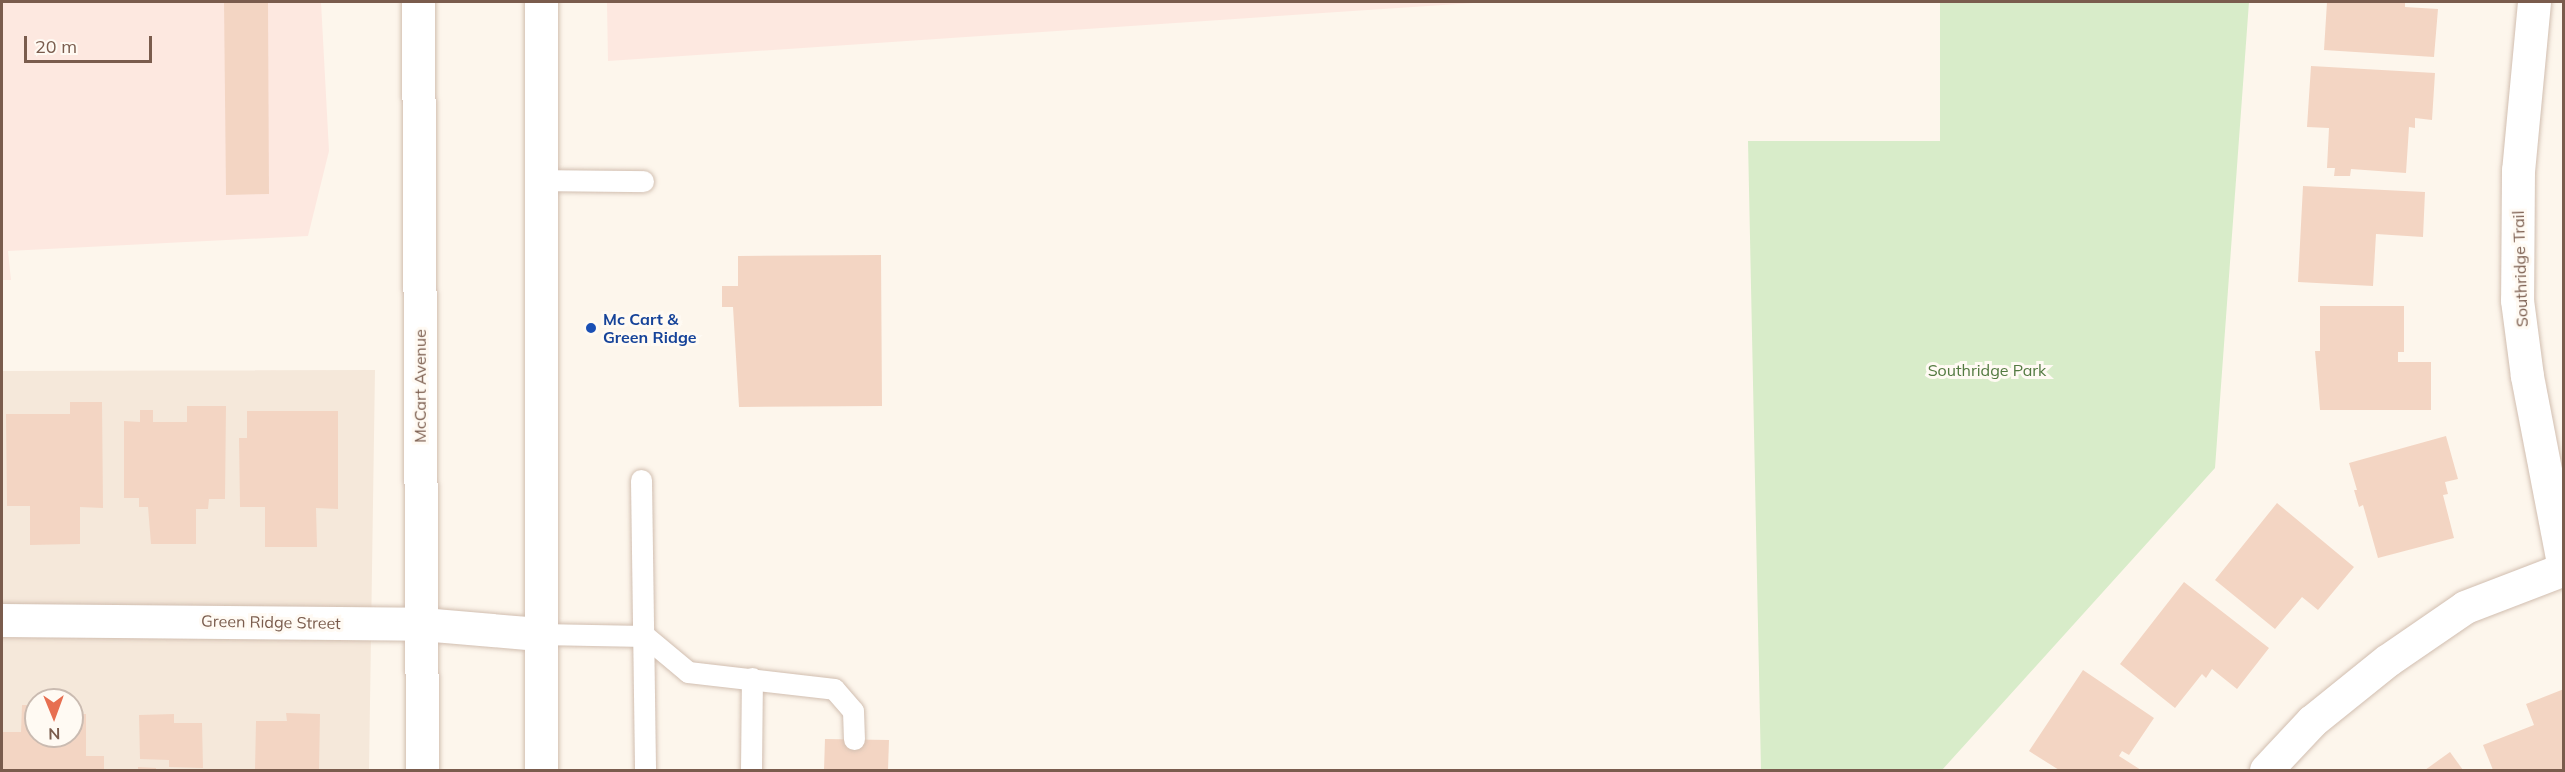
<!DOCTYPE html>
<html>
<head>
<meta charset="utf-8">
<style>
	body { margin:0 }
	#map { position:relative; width:2565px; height:772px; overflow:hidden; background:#fdf6ec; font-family:Mulish,sans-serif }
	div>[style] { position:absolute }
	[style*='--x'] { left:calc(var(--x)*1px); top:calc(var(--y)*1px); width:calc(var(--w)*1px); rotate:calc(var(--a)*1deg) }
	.residential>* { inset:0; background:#f5e8da }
	.commercial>* { inset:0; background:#fde8e0 }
	.green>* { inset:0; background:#d8ecc9 }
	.building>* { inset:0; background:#f3d5c3 }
	.roads { filter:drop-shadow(0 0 2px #d1beb0) drop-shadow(0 0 2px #d1beb0) }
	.lane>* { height:21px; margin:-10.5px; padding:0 10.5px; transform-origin:10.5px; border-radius:10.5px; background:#fff }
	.street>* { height:33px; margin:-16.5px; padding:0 16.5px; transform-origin:16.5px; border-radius:16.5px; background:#fff }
	.secondary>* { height:33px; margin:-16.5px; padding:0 16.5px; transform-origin:16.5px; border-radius:16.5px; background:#fff }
	.dots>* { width:16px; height:16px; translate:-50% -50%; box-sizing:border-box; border:3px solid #fffaf3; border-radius:50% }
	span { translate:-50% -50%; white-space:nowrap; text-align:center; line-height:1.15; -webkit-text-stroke:6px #fffaf3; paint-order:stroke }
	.street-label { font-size:16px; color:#7a5c4d }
	.transit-label { font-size:16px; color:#164399; font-weight:700 }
	.left { translate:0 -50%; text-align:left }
	.park-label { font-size:16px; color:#537a41 }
	.frame { position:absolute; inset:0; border:3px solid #7a5c4d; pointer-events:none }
	.north { position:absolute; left:24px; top:688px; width:60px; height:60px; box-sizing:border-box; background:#fffaf3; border:2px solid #cabbb1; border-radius:50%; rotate:179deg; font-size:16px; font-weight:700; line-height:24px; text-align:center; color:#7a5c4d }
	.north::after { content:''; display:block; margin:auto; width:21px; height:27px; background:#e76f51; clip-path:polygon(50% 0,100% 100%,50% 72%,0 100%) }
	.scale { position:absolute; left:24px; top:36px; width:128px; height:27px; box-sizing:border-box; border:3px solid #7a5c4d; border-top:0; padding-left:8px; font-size:18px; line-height:21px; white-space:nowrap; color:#7a5c4d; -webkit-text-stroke:4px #fffaf3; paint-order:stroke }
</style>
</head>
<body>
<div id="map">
	<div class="residential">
		<i style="clip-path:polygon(evenodd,375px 370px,369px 770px,2px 770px,2px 371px,375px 370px,36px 700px,72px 700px,72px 736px,36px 736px,36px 700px)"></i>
	</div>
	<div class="commercial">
		<i style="clip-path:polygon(2px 2px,321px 2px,329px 151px,308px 236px,8px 251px,11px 280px,2px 280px)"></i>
		<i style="clip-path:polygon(607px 2px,1488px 2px,608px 61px)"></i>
	</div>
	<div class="green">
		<i style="clip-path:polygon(1940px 2px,2249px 2px,2215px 468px,1942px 770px,1761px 770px,1748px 141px,1940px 141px)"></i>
	</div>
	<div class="building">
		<i style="clip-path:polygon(224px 2px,268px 2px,269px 194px,226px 195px)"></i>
		<i style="clip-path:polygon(2327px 2px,2405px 2px,2405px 7px,2438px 9px,2434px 57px,2324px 50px)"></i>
		<i style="clip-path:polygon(2311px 66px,2435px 73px,2432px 120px,2415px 118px,2415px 128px,2409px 127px,2406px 173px,2351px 169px,2350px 176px,2334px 176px,2335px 168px,2327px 168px,2329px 128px,2307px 127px)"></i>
		<i style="clip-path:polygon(2303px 186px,2425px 192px,2423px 237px,2376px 234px,2373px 286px,2298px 282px)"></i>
		<i style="clip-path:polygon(881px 255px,882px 406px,739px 407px,733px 307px,722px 307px,722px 286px,738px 286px,738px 256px)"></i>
		<i style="clip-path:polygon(2320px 306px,2404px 306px,2404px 352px,2398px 352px,2398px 362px,2431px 362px,2431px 410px,2320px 410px,2315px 351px,2320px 351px)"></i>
		<i style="clip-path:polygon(70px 402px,102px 402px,103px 508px,80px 507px,80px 544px,30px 545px,30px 506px,7px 506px,6px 414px,70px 414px)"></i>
		<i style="clip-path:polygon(187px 406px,226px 406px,225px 499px,209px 499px,208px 509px,196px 509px,196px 544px,151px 544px,148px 507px,139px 507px,139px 498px,124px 498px,124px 421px,140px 422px,140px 410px,153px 410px,153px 422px,187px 422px)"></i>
		<i style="clip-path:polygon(247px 411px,338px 411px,338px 509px,316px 508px,317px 547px,265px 547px,265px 507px,240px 507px,239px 438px,247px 438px)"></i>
		<i style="clip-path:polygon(2446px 436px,2458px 479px,2445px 482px,2448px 494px,2443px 495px,2454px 538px,2378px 558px,2363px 505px,2359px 507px,2354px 490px,2357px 490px,2349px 463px)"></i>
		<i style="clip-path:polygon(2277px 503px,2354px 567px,2318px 610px,2302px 597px,2275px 629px,2215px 580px)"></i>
		<i style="clip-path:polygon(2184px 582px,2269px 648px,2237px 689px,2212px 669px,2206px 678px,2202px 674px,2175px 708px,2120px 664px)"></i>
		<i style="clip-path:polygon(2083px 670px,2154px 718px,2129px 755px,2122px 751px,2119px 756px,2141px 770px,2059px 770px,2029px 751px)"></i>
		<i style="clip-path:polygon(2564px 689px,2564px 770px,2493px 770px,2483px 745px,2534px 725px,2526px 704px)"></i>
		<i style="clip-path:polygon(22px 705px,36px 705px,36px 736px,72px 736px,72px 714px,86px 714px,86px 756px,104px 756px,104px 770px,2px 770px,2px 732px,21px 732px)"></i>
		<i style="clip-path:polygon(286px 713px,320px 714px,319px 770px,255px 770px,256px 721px,287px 721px)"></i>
		<i style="clip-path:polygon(174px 714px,174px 723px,202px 723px,203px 768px,169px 767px,169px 760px,140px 759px,139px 715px)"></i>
		<i style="clip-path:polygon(825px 739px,889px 740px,888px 770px,824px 770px)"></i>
		<i style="clip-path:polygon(2450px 752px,2463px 770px,2425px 770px)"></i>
		<i style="clip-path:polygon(138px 767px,156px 768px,156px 770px,138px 770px)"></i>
	</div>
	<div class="roads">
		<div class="lane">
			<i style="--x:540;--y:180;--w:103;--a:0.6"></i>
			<i style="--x:641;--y:480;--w:290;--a:89.2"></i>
			<i style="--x:539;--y:634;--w:106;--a:1.1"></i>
			<i style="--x:645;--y:636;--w:56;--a:39.9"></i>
			<i style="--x:688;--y:672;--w:147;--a:6.6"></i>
			<i style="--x:834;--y:689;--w:29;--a:49"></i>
			<i style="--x:853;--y:711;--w:28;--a:88"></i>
			<i style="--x:751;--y:770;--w:92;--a:-89.4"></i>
		</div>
		<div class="street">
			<i style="--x:2534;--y:2;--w:169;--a:95.4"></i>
			<i style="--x:2518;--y:170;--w:130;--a:90.4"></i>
			<i style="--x:2517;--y:300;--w:77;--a:82.5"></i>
			<i style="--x:2527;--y:376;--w:197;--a:79.1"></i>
			<i style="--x:2;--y:620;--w:420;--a:0.5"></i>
			<i style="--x:422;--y:624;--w:117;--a:4.9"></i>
			<i style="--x:2266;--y:770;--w:67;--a:-46.8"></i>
			<i style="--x:2312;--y:721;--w:97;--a:-38.8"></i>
			<i style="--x:2388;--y:660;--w:93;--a:-34.5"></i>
			<i style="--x:2465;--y:607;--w:106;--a:-21"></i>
		</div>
		<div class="secondary">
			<i style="--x:418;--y:2;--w:768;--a:89.7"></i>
			<i style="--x:541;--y:770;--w:768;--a:-90"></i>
		</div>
	</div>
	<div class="dots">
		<i style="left:591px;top:328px;background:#1a4fb4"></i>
	</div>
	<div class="street-label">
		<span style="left:2520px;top:269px;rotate:-92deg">Southridge Trail</span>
		<span style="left:420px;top:386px;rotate:-90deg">McCart Avenue</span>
		<span style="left:271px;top:622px;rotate:1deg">Green Ridge Street</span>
	</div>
	<div class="transit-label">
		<span class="left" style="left:603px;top:328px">Mc Cart &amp;<br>Green Ridge</span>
	</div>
	<div class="park-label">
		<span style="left:1987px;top:370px">Southridge Park</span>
	</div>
	<div class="frame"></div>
	<div class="north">N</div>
	<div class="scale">20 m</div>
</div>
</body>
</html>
